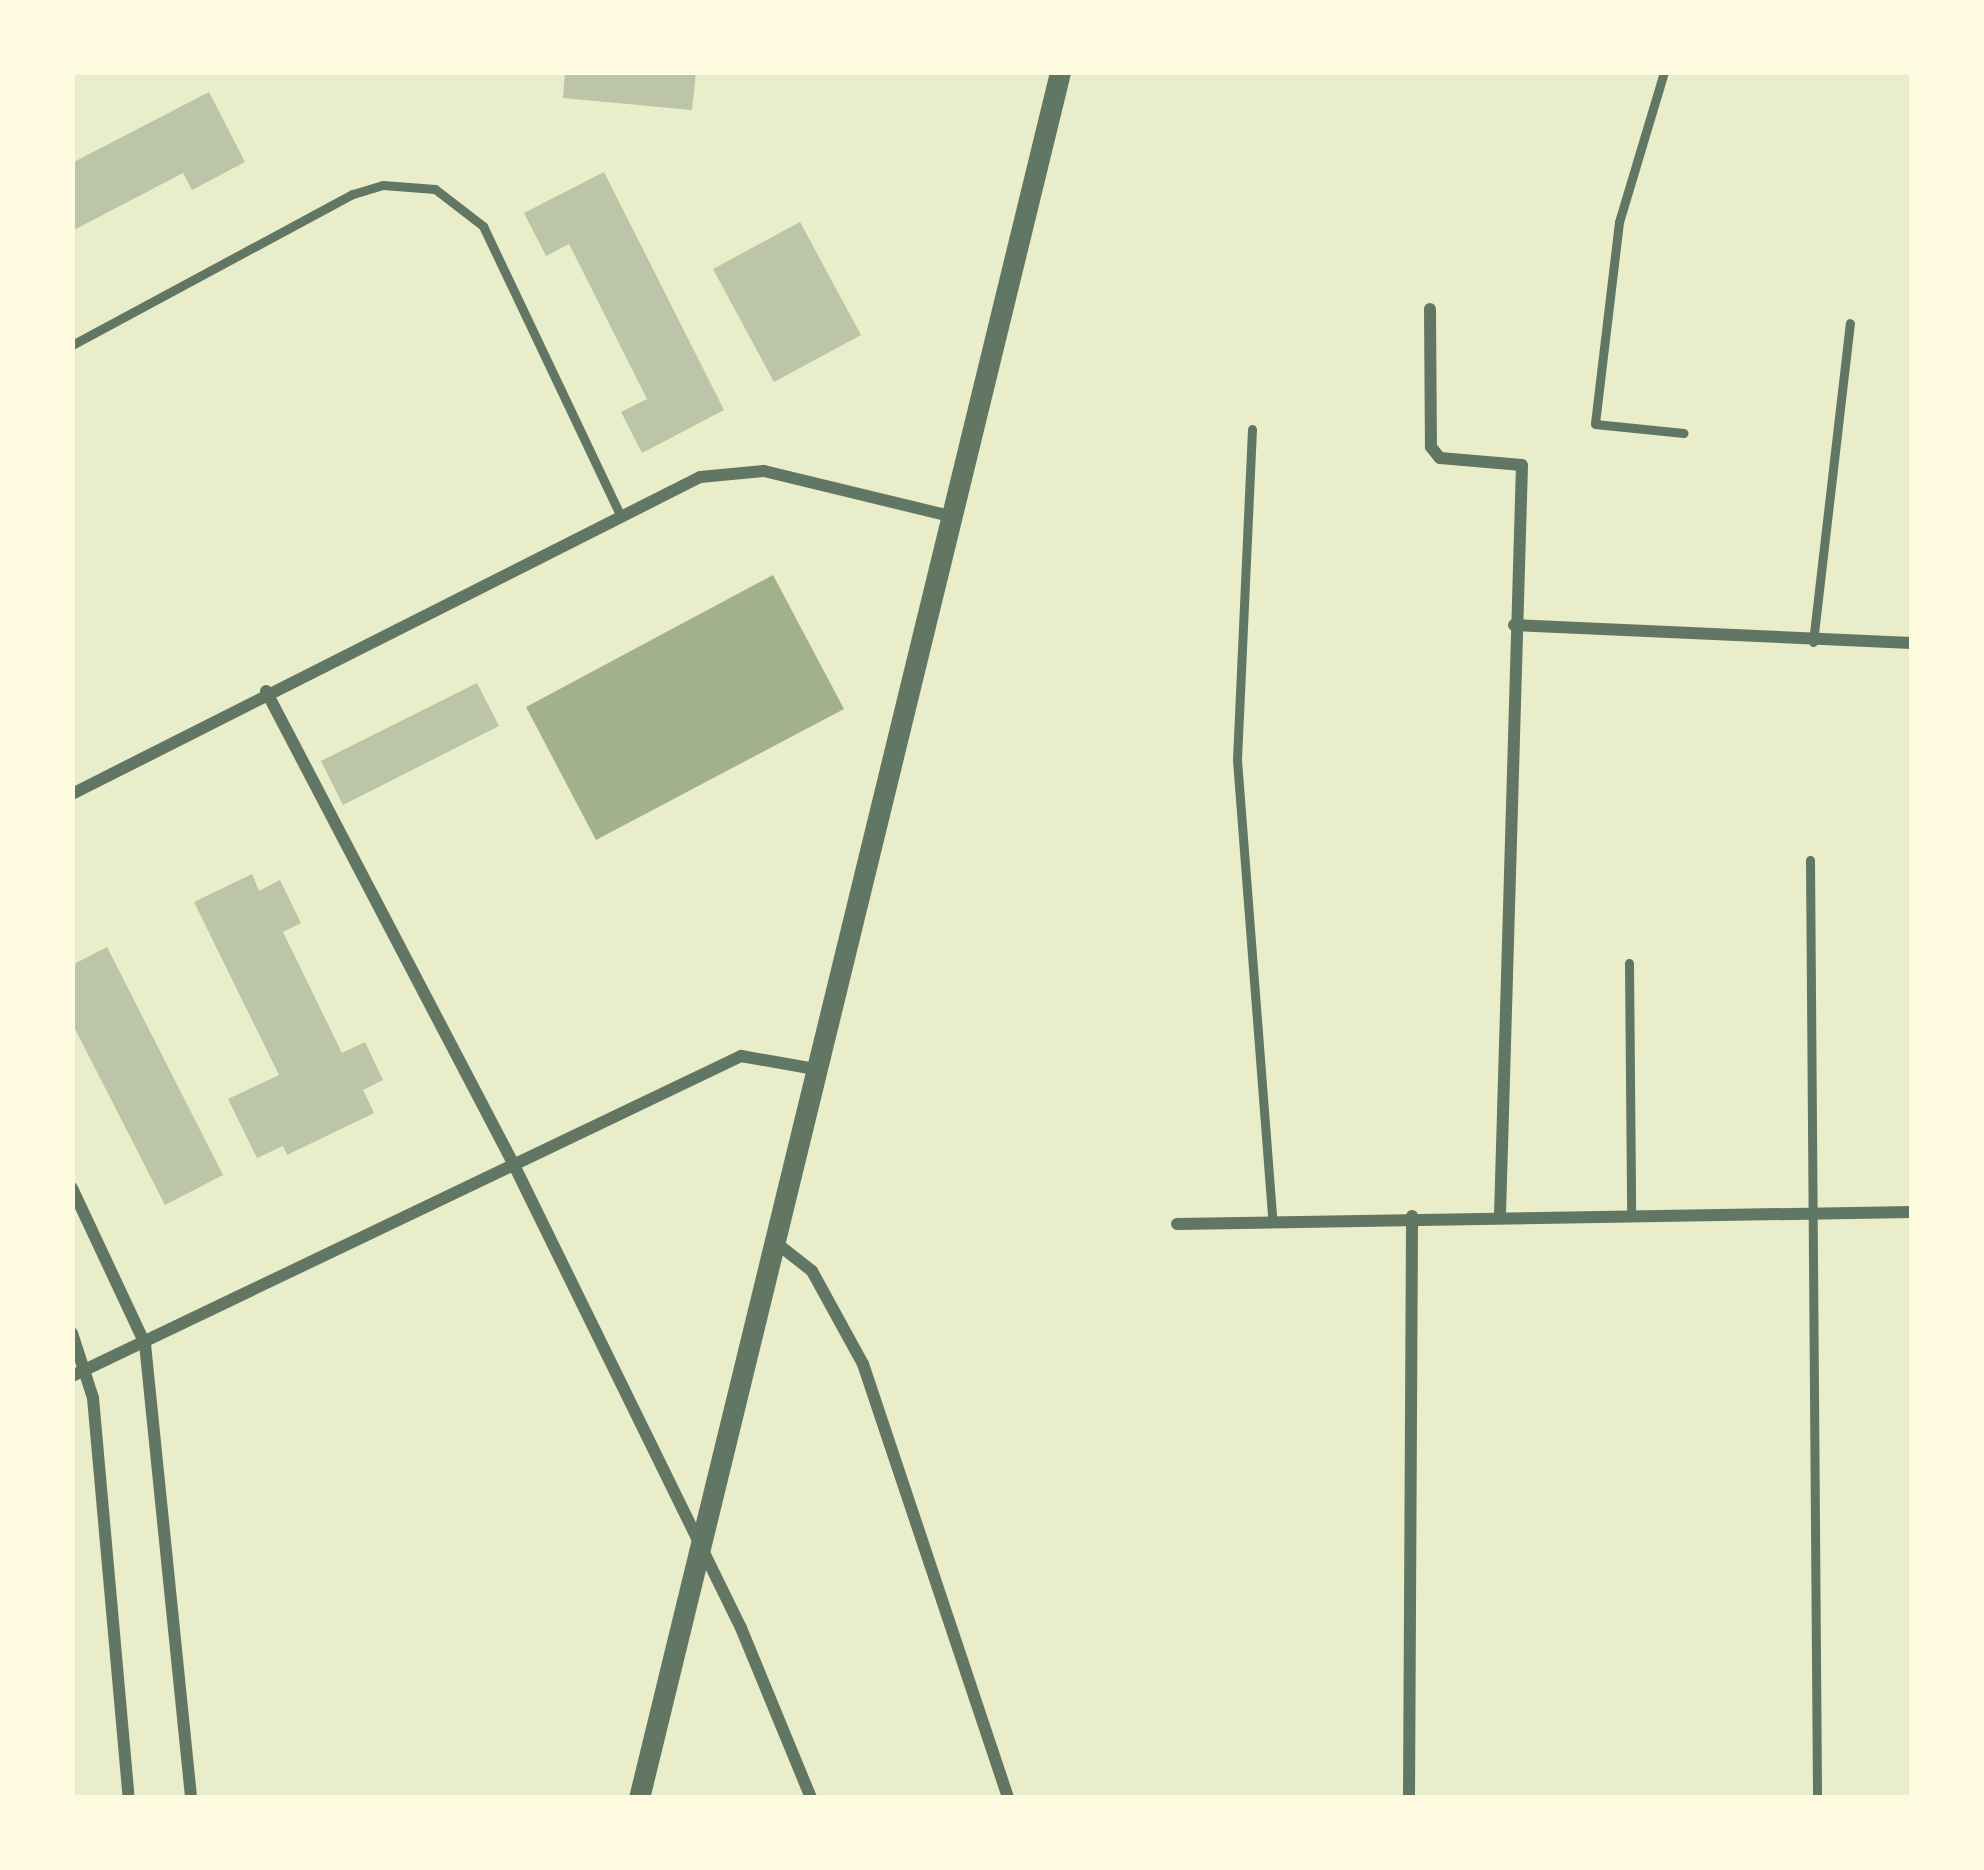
<!DOCTYPE html>
<html>
<head>
<meta charset="utf-8">
<style>
	body { margin:0 }
	#map { position:relative; width:1984px; height:1870px; overflow:hidden; background:#e9edc9; font-family:"Archivo Narrow",sans-serif }
	div>[style] { position:absolute }
	[style*='--x'] { left:calc(var(--x)*1px); top:calc(var(--y)*1px); width:calc(var(--w)*1px); rotate:calc(var(--a)*1deg) }
	.water>* { inset:0; background:#a3b18a }
	.building>* { inset:0; background:#bcc5a7 }
	.service>* { height:9px; margin:-4.5px; padding:0 4.5px; transform-origin:4.5px; border-radius:4.5px; background:#617663 }
	.minor>* { height:12px; margin:-6px; padding:0 6px; transform-origin:6px; border-radius:6px; background:#617663 }
	.tertiary>* { height:21px; margin:-10.5px; padding:0 10.5px; transform-origin:10.5px; border-radius:10.5px; background:#617663 }
	span { translate:-50% -50%; white-space:nowrap; text-align:center; line-height:1.15; -webkit-text-stroke:9px #fefae0; paint-order:stroke }
	.frame { position:absolute; inset:0; border:75px solid #fefae0; pointer-events:none }
</style>
</head>
<body>
<div id="map">
	<div class="water">
		<i style="clip-path:polygon(773px 575px,844px 709px,596px 840px,526px 707px)"></i>
	</div>
	<div class="building">
		<i style="clip-path:polygon(565px 72px,696px 72px,692px 110px,563px 98px)"></i>
		<i style="clip-path:polygon(209px 92px,245px 162px,192px 190px,183px 173px,72px 231px,72px 163px)"></i>
		<i style="clip-path:polygon(604px 172px,724px 410px,642px 453px,621px 412px,647px 399px,569px 244px,546px 256px,524px 213px)"></i>
		<i style="clip-path:polygon(800px 222px,861px 335px,774px 382px,713px 269px)"></i>
		<i style="clip-path:polygon(477px 683px,499px 726px,343px 805px,321px 761px)"></i>
		<i style="clip-path:polygon(252px 874px,259px 891px,280px 880px,301px 923px,283px 932px,342px 1053px,365px 1042px,383px 1080px,363px 1090px,374px 1113px,287px 1155px,283px 1146px,257px 1158px,228px 1099px,279px 1075px,194px 902px)"></i>
		<i style="clip-path:polygon(107px 947px,223px 1175px,165px 1205px,72px 1023px,72px 965px)"></i>
	</div>
	<div class="service">
		<i style="--x:1664;--y:72;--w:157;--a:106.7"></i>
		<i style="--x:1619;--y:222;--w:203;--a:96.8"></i>
		<i style="--x:1595;--y:424;--w:89;--a:5.8"></i>
		<i style="--x:72;--y:345;--w:319;--a:-28.3"></i>
		<i style="--x:353;--y:194;--w:31;--a:-17"></i>
		<i style="--x:383;--y:185;--w:52;--a:4.4"></i>
		<i style="--x:435;--y:189;--w:61;--a:37.6"></i>
		<i style="--x:483;--y:226;--w:320;--a:64.6"></i>
		<i style="--x:1252;--y:429;--w:331;--a:92.6"></i>
		<i style="--x:1237;--y:760;--w:459;--a:85.6"></i>
		<i style="--x:1813;--y:642;--w:321;--a:-83.4"></i>
		<i style="--x:1810;--y:860;--w:938;--a:89.57"></i>
		<i style="--x:1629;--y:963;--w:252;--a:89.5"></i>
	</div>
	<div class="minor">
		<i style="--x:1430;--y:309;--w:138;--a:89.6"></i>
		<i style="--x:1431;--y:447;--w:14;--a:51"></i>
		<i style="--x:1440;--y:458;--w:82;--a:4.9"></i>
		<i style="--x:1522;--y:465;--w:751;--a:91.68"></i>
		<i style="--x:1514;--y:625;--w:398;--a:2.6"></i>
		<i style="--x:266;--y:691;--w:533;--a:62.38"></i>
		<i style="--x:513;--y:1163;--w:518;--a:63.88"></i>
		<i style="--x:741;--y:1628;--w:184;--a:67.6"></i>
		<i style="--x:72;--y:794;--w:703;--a:-26.78"></i>
		<i style="--x:700;--y:477;--w:64;--a:-5.4"></i>
		<i style="--x:764;--y:471;--w:191;--a:13.6"></i>
		<i style="--x:72;--y:1188;--w:172;--a:64.9"></i>
		<i style="--x:145;--y:1344;--w:456;--a:84.2"></i>
		<i style="--x:1177;--y:1224;--w:735;--a:-0.94"></i>
		<i style="--x:775;--y:1242;--w:47;--a:38.1"></i>
		<i style="--x:812;--y:1271;--w:106;--a:61.3"></i>
		<i style="--x:863;--y:1364;--w:458;--a:71.5"></i>
		<i style="--x:72;--y:1333;--w:68;--a:72.1"></i>
		<i style="--x:93;--y:1398;--w:402;--a:84.9"></i>
		<i style="--x:72;--y:1376;--w:742;--a:-25.56"></i>
		<i style="--x:741;--y:1056;--w:75;--a:10"></i>
		<i style="--x:1409;--y:1798;--w:582;--a:-89.7"></i>
	</div>
	<div class="tertiary">
		<i style="--x:639;--y:1798;--w:1777;--a:-76.29"></i>
	</div>
	<div class="frame"></div>
</div>
</body>
</html>
